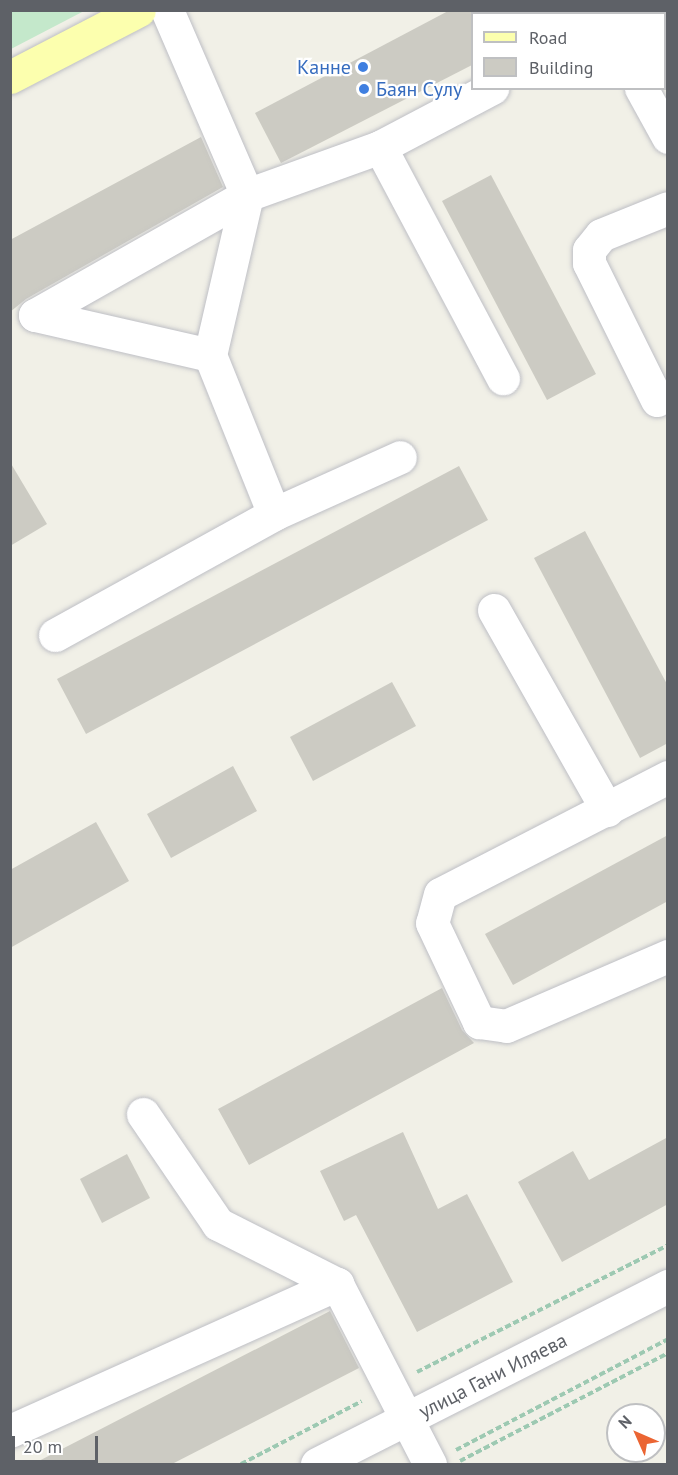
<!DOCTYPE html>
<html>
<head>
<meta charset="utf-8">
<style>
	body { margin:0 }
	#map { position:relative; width:678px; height:1475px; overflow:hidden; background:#f1f0e7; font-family:"PT Sans",sans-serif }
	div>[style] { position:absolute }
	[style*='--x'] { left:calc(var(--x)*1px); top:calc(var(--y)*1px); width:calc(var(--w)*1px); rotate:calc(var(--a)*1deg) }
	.green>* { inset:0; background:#c4e8cb }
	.building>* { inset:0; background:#cccbc3 }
	.path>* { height:4px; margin-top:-2px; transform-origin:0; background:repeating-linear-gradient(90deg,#9dc9b2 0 6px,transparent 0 9px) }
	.roads { filter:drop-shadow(0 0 2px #bebfc5) drop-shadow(0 0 2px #bebfc5) }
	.minor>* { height:33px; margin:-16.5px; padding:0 16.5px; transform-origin:16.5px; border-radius:16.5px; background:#fff }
	.major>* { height:33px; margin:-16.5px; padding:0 16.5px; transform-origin:16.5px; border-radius:16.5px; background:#fcffae }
	.dots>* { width:16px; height:16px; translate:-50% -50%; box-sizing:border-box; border:3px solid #fff; border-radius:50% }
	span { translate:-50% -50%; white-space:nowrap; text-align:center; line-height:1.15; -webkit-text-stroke:4.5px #fff; paint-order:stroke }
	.shop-label { font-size:20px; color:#366cbe }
	.right { translate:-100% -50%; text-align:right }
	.left { translate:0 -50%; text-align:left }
	.street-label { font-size:20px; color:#5e6167 }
	.frame { position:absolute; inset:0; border:12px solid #5e6167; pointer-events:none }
	.legend { position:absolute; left:471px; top:12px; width:195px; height:78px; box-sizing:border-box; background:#fff; border:2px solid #bfc0c2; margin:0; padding:8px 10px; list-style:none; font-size:18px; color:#5e6167 }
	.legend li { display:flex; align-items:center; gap:12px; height:30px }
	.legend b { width:30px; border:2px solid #bfc0c2 }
	.north { position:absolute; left:606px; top:1403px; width:60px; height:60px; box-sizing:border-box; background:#fff; border:2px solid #bfc0c2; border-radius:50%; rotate:315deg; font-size:16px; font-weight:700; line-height:24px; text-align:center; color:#5e6167 }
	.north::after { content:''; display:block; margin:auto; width:21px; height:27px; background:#eb6533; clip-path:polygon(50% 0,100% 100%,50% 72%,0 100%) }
	.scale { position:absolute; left:12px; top:1436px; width:86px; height:27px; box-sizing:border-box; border:3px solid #5e6167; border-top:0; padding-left:8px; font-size:18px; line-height:21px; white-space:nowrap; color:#5e6167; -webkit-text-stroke:4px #fff; paint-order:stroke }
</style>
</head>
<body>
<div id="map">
	<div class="green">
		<i style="clip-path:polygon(84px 11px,11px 49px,11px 12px)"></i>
	</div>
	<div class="building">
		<i style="clip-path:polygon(450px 10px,472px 10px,472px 65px,281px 163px,255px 113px)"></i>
		<i style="clip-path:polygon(201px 137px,223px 187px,26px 299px,10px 312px,10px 240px)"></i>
		<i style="clip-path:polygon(491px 175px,596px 374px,547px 400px,442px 201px)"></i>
		<i style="clip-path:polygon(10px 462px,47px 524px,10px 546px)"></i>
		<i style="clip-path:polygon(459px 466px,488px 520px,86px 734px,57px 679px)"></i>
		<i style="clip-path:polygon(585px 531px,668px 686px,668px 743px,640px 758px,534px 558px)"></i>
		<i style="clip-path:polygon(392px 682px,416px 726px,313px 781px,290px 737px)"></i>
		<i style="clip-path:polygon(233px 766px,257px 811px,171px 858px,147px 814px)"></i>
		<i style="clip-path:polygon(96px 822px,129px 881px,10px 948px,10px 870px)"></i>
		<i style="clip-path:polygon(668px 835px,668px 901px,513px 985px,485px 934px)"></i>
		<i style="clip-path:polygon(442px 988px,462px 1030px,474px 1043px,249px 1165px,218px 1109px)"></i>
		<i style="clip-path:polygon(403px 1132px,438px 1209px,467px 1194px,513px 1282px,417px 1332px,356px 1215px,344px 1221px,320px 1171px)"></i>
		<i style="clip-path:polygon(668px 1137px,668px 1204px,562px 1262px,518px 1182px,573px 1151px,589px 1180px)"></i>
		<i style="clip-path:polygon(127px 1154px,150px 1198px,102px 1223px,80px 1179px)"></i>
		<i style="clip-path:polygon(330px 1311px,359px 1368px,172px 1464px,33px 1464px)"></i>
	</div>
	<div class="path">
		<i style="--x:417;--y:1372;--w:281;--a:-26.8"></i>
		<i style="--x:456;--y:1450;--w:239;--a:-27.6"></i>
		<i style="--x:460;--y:1461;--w:234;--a:-27.4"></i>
		<i style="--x:241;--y:1464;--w:136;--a:-27.5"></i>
	</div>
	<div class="roads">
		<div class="minor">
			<i style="--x:167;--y:10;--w:202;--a:66.6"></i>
			<i style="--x:247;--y:195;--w:164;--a:103"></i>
			<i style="--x:210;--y:355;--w:171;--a:68.1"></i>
			<i style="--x:641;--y:88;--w:56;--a:61.1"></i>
			<i style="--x:380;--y:147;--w:262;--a:62"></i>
			<i style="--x:35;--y:315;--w:244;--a:-29.5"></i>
			<i style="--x:247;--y:195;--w:141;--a:-19.8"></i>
			<i style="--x:380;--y:147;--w:127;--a:-27.8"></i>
			<i style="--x:35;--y:315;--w:180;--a:12.9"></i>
			<i style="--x:657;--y:400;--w:153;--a:-116.4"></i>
			<i style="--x:589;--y:263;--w:13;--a:-90"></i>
			<i style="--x:589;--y:250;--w:19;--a:-51"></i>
			<i style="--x:601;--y:235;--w:72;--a:-21.9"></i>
			<i style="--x:494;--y:610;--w:230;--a:60.5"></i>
			<i style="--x:55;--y:635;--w:250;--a:-28.9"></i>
			<i style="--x:274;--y:514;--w:138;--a:-24.3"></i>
			<i style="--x:668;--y:777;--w:256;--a:152.8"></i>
			<i style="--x:440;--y:894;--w:30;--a:105"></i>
			<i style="--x:432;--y:923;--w:110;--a:64.6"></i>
			<i style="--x:479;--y:1022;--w:27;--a:8"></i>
			<i style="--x:506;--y:1026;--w:176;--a:-23.4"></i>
			<i style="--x:143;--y:1114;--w:133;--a:55.7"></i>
			<i style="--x:218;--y:1224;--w:133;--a:26.8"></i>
			<i style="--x:337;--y:1284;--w:203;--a:62.7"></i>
			<i style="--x:10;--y:1431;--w:359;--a:-24.2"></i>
			<i style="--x:317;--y:1464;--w:394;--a:-26.9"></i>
		</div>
		<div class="major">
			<i style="--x:10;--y:77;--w:145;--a:-27.4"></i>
		</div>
	</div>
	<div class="dots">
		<i style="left:363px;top:67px;background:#3f7fe0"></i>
		<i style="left:364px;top:89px;background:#3f7fe0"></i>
	</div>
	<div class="shop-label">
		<span class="right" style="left:351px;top:67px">Канне</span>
		<span class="left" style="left:376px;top:89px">Баян Сулу</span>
	</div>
	<div class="street-label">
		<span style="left:493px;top:1376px;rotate:-27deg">улица Гани Иляева</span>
	</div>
	<div class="frame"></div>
	<ul class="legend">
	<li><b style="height:8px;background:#fcffae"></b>Road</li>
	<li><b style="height:16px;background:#cccbc3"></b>Building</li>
	</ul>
	<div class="north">N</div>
	<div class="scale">20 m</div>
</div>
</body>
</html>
